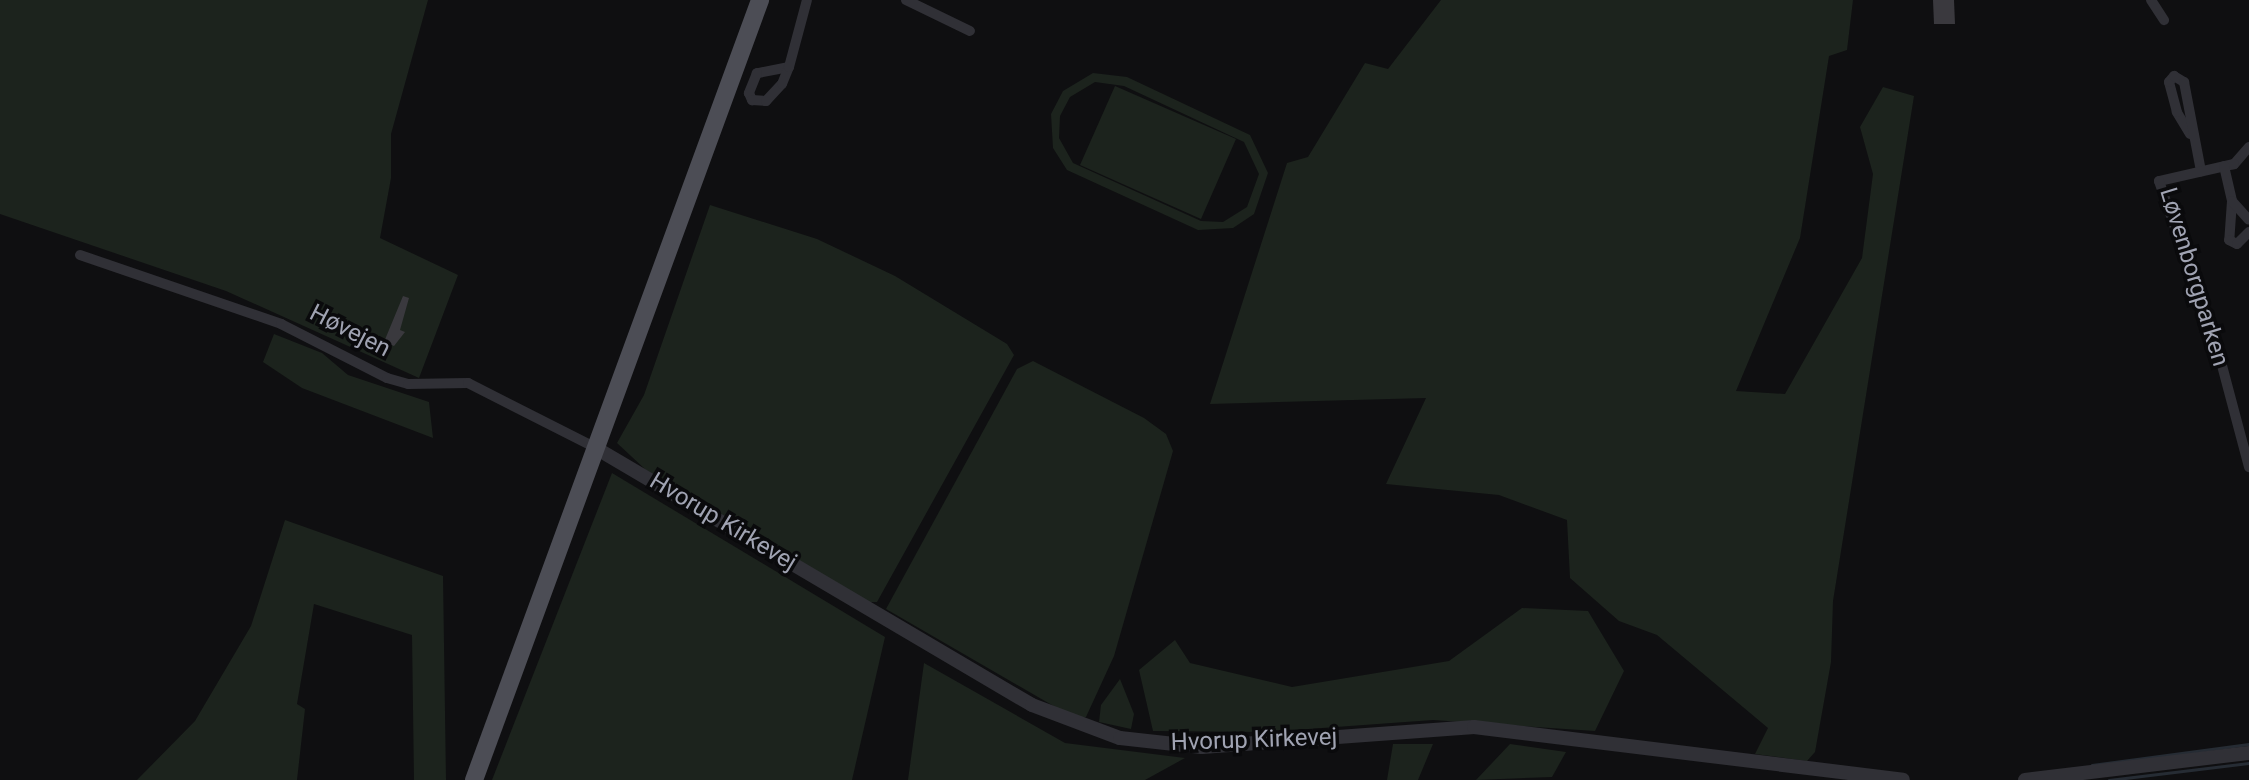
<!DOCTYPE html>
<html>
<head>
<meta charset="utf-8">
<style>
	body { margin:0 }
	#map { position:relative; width:2249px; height:780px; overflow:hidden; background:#0f0f11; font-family:Roboto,sans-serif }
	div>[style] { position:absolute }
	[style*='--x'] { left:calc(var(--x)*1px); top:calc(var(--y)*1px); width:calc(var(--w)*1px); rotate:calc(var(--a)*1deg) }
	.green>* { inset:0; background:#1c231d }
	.stream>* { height:2.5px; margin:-1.25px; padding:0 1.25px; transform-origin:1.25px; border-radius:1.25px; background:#262c34 }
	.building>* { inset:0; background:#3a393e }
	.minor>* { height:10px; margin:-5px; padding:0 5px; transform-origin:5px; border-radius:5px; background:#303036 }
	.tertiary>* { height:14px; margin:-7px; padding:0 7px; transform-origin:7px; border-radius:7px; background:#303036 }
	.primary>* { height:18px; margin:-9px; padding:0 9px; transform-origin:9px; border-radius:9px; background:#4c4d55 }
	span { translate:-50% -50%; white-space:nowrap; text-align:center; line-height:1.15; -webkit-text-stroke:7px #0a0a0c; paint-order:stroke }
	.street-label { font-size:24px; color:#a0a3b2 }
</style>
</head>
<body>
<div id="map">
	<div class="green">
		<i style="clip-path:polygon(0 0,428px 0,391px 134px,391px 178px,380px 238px,458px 275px,419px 378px,226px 291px,0 214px)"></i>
		<i style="clip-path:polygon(1441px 0,1853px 0,1847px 50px,1829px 56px,1800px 238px,1736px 391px,1785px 394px,1862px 258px,1873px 174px,1860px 127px,1883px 87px,1914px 96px,1833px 601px,1831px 662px,1815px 752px,1807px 761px,1755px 754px,1768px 728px,1657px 635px,1619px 621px,1570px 578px,1567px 520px,1499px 495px,1386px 484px,1426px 398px,1210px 404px,1287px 163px,1308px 157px,1365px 63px,1388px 69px)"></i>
		<i style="clip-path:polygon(evenodd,1093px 73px,1127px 77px,1250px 135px,1268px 173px,1254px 214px,1233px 228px,1198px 230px,1067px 170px,1053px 148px,1051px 114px,1063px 91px,1093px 73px,1095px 82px,1124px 86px,1244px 142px,1259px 174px,1247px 207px,1223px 222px,1201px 221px,1073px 163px,1059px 138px,1060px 116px,1070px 97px,1095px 82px)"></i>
		<i style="clip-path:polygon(1115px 86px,1236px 139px,1201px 219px,1080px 165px)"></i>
		<i style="clip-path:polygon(710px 205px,817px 239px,895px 276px,1007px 344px,1014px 355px,877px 602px,868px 602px,646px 470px,617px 443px,644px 395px)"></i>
		<i style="clip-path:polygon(274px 334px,322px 353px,348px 375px,429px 402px,433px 438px,302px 388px,263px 362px)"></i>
		<i style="clip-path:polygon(1033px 361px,1144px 418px,1166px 434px,1173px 451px,1114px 656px,1086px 717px,1076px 719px,886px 609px,1017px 369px)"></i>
		<i style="clip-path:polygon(612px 473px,885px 637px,852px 780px,492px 780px)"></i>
		<i style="clip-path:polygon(285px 520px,443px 576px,446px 780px,414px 780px,412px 635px,314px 604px,297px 704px,305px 709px,297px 780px,137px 780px,195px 721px,251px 626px)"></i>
		<i style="clip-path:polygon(1522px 608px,1588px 611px,1624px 671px,1595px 731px,1433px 720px,1265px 732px,1153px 731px,1139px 670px,1175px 640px,1190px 663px,1292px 687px,1449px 661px)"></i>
		<i style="clip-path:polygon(924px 663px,1065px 743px,1185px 758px,1145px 780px,908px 780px)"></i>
		<i style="clip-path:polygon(1120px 679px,1134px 714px,1131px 729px,1099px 722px,1101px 705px)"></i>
		<i style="clip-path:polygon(1393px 744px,1433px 744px,1418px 780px,1387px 780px)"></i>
		<i style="clip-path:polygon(1510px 744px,1566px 752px,1552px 777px,1476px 780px)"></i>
	</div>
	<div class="stream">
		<i style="--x:2092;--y:765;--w:158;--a:-7.6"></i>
		<i style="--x:2109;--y:780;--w:141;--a:-6.9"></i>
	</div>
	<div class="building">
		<i style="clip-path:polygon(1933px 0,1954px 0,1955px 24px,1934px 24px)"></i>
		<i style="clip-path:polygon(403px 296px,409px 298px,400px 330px,405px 332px,394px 346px,384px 342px)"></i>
	</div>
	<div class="minor">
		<i style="--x:906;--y:0;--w:71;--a:25.8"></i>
		<i style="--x:2151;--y:0;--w:24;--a:57"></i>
		<i style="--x:789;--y:67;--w:33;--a:169"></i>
		<i style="--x:757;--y:73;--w:22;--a:112"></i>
		<i style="--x:749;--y:93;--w:8;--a:67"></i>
		<i style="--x:752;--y:100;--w:14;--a:4"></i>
		<i style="--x:766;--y:101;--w:23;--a:-47"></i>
		<i style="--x:782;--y:84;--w:18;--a:-68"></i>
		<i style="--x:789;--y:67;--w:69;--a:-75"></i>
		<i style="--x:2190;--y:134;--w:26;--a:-121"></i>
		<i style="--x:2177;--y:112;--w:31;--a:-105"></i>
		<i style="--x:2169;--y:82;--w:8;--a:-50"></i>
		<i style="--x:2174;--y:76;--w:12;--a:31"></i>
		<i style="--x:2184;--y:82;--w:91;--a:79.2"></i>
		<i style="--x:2249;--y:147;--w:23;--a:131"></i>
		<i style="--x:2234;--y:164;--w:77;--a:167.2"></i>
		<i style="--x:2159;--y:181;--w:187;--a:71"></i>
		<i style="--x:2220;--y:358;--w:113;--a:75.1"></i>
		<i style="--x:2224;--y:166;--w:36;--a:77"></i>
		<i style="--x:2232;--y:201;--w:39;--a:94"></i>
		<i style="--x:2229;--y:240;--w:9;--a:27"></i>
		<i style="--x:2237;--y:244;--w:17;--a:-45"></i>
		<i style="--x:2232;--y:201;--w:25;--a:48"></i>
		<i style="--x:80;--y:255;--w:213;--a:18.9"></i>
		<i style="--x:281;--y:324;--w:119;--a:27"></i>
		<i style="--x:387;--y:378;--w:22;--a:16"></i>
		<i style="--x:408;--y:384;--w:60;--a:-1"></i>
		<i style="--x:468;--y:383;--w:141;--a:26.9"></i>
	</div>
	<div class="tertiary">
		<i style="--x:594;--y:447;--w:508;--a:30.5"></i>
		<i style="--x:1032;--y:705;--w:94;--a:20.6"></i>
		<i style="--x:1120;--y:738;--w:82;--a:6.3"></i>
		<i style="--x:1202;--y:747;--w:273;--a:-4.2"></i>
		<i style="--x:1474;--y:727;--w:432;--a:7"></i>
		<i style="--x:2025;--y:780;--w:226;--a:-6.9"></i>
	</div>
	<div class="primary">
		<i style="--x:474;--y:780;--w:831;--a:-69.86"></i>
	</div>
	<div class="street-label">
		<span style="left:2194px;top:277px;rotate:73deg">Løvenborgparken</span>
		<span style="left:350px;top:331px;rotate:27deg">Høvejen</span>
		<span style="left:723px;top:522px;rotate:31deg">Hvorup Kirkevej</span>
		<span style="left:1254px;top:740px;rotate:-2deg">Hvorup Kirkevej</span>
	</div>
</div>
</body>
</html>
